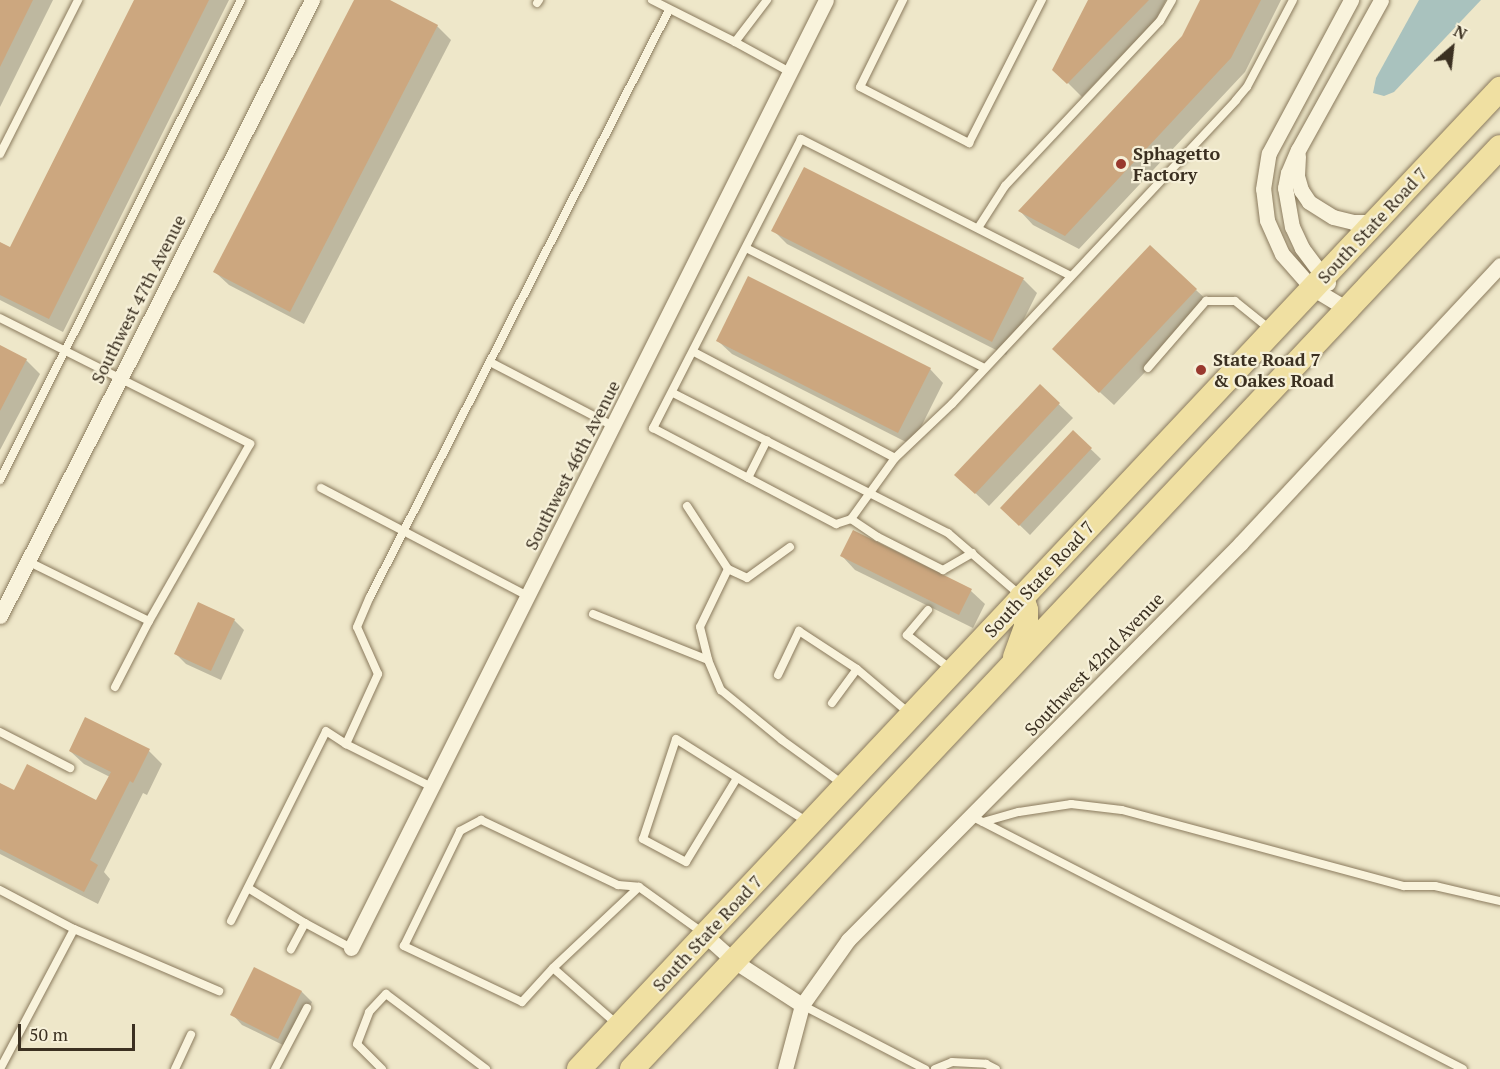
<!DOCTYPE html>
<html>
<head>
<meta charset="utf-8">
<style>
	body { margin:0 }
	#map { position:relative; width:1500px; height:1069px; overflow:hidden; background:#eee7c9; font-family:"PT Serif",serif }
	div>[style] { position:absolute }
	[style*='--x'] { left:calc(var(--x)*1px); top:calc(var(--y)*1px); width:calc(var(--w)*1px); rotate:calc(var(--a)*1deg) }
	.water>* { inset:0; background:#a9c2be }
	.shadow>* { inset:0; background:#0003 }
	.building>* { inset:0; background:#cca77f }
	.roads { filter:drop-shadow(0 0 2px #8a7a5d) drop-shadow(0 0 2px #8a7a5d) }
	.service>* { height:8px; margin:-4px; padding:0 4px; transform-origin:4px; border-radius:4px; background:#f9f3dc }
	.minor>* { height:15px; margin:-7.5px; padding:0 7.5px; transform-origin:7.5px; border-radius:7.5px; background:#f9f3dc }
	.primary>* { height:24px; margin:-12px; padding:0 12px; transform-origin:12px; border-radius:12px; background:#f0e0a2 }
	.dots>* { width:16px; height:16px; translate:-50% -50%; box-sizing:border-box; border:3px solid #f6f0d8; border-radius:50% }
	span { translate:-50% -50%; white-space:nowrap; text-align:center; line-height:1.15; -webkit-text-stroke:4.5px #f6f0d8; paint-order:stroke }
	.poi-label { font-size:18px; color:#3b3021; font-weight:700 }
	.left { translate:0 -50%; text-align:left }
	.street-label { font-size:18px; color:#3b3021 }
	.north { position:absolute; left:1422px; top:18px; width:60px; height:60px; -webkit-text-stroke:4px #f6f0d8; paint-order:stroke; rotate:28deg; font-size:16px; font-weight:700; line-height:24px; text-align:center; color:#3b3021 }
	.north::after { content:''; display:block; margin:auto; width:21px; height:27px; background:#3b3021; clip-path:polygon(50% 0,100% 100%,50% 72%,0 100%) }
	.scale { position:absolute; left:18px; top:1024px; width:117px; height:27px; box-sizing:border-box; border:3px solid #3b3021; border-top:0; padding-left:8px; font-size:18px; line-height:21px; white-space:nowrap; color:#3b3021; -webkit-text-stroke:4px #f6f0d8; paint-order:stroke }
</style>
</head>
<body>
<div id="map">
	<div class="water">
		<i style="clip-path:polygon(1419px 0,1481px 0,1394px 92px,1384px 96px,1373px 93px,1376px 78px)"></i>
	</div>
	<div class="shadow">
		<i style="clip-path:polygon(0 0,53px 0,0 107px)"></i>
		<i style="clip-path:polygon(136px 0,229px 0,63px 332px,0 300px,0 244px,11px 249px)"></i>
		<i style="clip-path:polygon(355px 0,386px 0,437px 26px,451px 40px,304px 324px,229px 285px,215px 272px)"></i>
		<i style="clip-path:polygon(1089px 0,1166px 0,1156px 20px,1082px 97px,1054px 69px)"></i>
		<i style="clip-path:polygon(1202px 0,1281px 0,1245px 72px,1079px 249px,1033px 225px,1020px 211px,1183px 37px)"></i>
		<i style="clip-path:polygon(804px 169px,1024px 280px,1037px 293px,1006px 355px,787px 244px,773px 230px)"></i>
		<i style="clip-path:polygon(1196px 290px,1210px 303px,1114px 405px,1068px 363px)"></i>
		<i style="clip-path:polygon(718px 341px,930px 369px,943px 383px,912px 445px,732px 354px)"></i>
		<i style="clip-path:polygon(0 347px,26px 360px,40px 374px,0 450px)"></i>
		<i style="clip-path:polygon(1040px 386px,1073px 418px,989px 506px,970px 488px)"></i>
		<i style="clip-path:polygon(1073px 432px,1101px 459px,1030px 535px,1002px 508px)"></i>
		<i style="clip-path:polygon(842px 556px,971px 591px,985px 604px,973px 628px,855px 570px)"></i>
		<i style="clip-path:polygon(234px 620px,244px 630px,221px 680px,186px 664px,176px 654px)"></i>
		<i style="clip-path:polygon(70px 751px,149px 751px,162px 764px,147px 795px,143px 793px,104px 872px,110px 879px,98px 904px,0 854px,0 785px,15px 792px,96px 802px,110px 777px,84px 764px)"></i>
		<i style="clip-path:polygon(255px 969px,302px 992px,312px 1002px,289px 1048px,242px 1025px,232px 1014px)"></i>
	</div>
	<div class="building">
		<i style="clip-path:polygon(0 0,33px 0,0 67px)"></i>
		<i style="clip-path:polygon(134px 0,209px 0,49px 319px,0 295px,0 242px,10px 247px)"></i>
		<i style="clip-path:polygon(354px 0,390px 0,438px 25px,290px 312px,213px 272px)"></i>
		<i style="clip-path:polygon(1088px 0,1149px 0,1067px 84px,1052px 70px)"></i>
		<i style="clip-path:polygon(1200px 0,1261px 0,1231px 58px,1065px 236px,1018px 211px,1182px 36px)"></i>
		<i style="clip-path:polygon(804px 167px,1024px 278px,992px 342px,771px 231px)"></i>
		<i style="clip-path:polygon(1150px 245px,1197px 289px,1099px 393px,1052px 349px)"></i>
		<i style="clip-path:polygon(748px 276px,931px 368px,898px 433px,716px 341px)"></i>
		<i style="clip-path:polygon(0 345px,27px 359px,0 411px)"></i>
		<i style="clip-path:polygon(1040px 384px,1060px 403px,975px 494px,954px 475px)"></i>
		<i style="clip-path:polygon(1073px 430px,1092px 448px,1019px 526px,1000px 508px)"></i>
		<i style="clip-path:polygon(853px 530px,972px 589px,959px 615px,840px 556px)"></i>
		<i style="clip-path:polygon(198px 602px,235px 619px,211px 671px,174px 654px)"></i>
		<i style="clip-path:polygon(85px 717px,150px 749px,133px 783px,130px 781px,90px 860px,98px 865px,84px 892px,0 849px,0 783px,14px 790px,27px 764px,96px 800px,111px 772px,69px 751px)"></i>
		<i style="clip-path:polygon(254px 967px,302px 991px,278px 1039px,230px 1015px)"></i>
	</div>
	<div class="roads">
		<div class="service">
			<i style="--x:652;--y:0;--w:93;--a:26.8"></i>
			<i style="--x:735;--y:42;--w:53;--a:-52.7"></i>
			<i style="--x:903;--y:0;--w:97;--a:116.3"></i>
			<i style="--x:860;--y:87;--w:123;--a:27.2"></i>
			<i style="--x:969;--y:143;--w:161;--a:-63"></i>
			<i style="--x:537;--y:3;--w:4;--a:-56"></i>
			<i style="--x:735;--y:42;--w:63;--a:28.6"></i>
			<i style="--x:0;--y:154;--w:173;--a:-63.1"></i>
			<i style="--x:978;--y:228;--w:50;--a:-57.3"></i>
			<i style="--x:1005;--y:186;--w:226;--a:-46.8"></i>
			<i style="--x:1160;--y:21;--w:24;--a:-60"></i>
			<i style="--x:746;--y:248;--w:267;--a:26.7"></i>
			<i style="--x:1071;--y:276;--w:303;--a:-153.1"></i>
			<i style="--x:801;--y:139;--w:325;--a:117.1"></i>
			<i style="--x:653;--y:428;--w:207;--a:27.7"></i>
			<i style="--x:836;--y:524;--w:16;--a:-18"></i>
			<i style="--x:851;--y:519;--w:75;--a:-54.2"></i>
			<i style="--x:895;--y:458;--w:79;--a:-43.5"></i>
			<i style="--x:952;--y:404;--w:416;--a:-46.9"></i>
			<i style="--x:1236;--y:100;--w:17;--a:-50"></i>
			<i style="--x:1247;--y:87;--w:98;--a:-62.1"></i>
			<i style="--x:0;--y:318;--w:280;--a:26.7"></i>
			<i style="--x:250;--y:444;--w:204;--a:119.7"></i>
			<i style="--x:149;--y:621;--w:136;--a:-153.8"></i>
			<i style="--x:694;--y:352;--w:227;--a:27.8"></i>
			<i style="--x:490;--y:362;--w:139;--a:27.5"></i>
			<i style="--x:1148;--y:368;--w:89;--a:-49.1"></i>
			<i style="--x:1206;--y:301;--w:29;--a:0"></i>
			<i style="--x:1235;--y:301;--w:46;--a:38.9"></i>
			<i style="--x:673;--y:393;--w:309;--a:27"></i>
			<i style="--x:948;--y:533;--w:95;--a:40.7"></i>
			<i style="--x:748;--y:478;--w:42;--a:-63.4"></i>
			<i style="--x:0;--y:480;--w:537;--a:-63.34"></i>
			<i style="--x:321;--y:488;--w:233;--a:27.6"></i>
			<i style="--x:687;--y:506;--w:75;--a:56.9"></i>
			<i style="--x:728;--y:569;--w:64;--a:115.8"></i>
			<i style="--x:700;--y:627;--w:34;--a:76"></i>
			<i style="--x:708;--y:660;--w:33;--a:67"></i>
			<i style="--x:721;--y:690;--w:79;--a:39.3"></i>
			<i style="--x:782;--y:740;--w:77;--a:36"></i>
			<i style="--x:851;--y:519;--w:32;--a:34"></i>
			<i style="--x:878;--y:537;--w:73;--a:26.9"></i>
			<i style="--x:943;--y:570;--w:34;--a:-30"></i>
			<i style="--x:728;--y:569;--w:21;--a:25"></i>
			<i style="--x:747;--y:578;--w:53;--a:-35.8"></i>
			<i style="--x:928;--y:610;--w:33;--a:130"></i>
			<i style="--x:907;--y:635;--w:57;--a:37.9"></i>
			<i style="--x:593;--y:614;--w:124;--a:21.8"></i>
			<i style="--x:778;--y:675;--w:49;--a:-64.5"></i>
			<i style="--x:799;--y:631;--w:69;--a:33.2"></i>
			<i style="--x:857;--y:669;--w:70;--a:40.3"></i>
			<i style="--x:115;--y:687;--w:74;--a:-62.7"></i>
			<i style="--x:832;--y:703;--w:42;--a:-53.7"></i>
			<i style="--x:0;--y:732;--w:79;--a:27.2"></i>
			<i style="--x:346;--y:744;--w:96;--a:26.6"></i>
			<i style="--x:737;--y:778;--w:98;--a:121.3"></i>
			<i style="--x:686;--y:862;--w:49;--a:-151.9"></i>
			<i style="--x:643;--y:839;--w:105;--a:-71.7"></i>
			<i style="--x:676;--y:739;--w:154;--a:32.2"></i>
			<i style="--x:971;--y:816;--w:553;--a:27.21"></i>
			<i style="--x:983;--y:822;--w:37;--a:-16"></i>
			<i style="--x:1019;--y:812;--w:53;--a:-8.7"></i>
			<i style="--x:1071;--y:804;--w:51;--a:6.7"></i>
			<i style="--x:1122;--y:810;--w:292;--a:15.1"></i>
			<i style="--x:1404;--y:886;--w:31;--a:0"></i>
			<i style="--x:1435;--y:886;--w:67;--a:13"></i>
			<i style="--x:248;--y:888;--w:67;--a:31.6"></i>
			<i style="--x:305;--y:923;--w:30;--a:118"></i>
			<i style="--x:0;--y:890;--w:84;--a:27.8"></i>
			<i style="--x:74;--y:929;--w:158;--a:23.2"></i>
			<i style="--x:231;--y:921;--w:212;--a:-63.4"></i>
			<i style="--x:326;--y:731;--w:24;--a:33"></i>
			<i style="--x:346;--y:744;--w:77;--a:-65.4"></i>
			<i style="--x:378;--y:674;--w:51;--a:-114.1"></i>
			<i style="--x:357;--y:627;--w:33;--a:-67"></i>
			<i style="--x:370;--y:597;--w:659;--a:-63.01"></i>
			<i style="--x:305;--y:923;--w:52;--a:28.5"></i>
			<i style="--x:553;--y:968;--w:118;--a:-43.3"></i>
			<i style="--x:639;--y:887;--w:79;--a:35.7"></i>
			<i style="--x:802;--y:1005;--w:139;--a:27.5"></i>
			<i style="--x:618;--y:1025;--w:86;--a:-138.8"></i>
			<i style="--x:553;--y:968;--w:46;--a:132.4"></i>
			<i style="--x:522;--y:1002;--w:131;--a:-154.6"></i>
			<i style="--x:404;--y:946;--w:128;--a:-64"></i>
			<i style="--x:460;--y:831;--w:24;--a:-28"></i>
			<i style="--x:481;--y:820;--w:152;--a:25.4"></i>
			<i style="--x:618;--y:885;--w:21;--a:5"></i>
			<i style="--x:0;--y:1069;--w:158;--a:-62.1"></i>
			<i style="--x:175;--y:1069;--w:38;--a:-65"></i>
			<i style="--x:275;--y:1069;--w:69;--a:-62.3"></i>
			<i style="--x:382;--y:1069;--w:35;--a:-135"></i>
			<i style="--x:357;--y:1044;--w:34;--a:-69"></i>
			<i style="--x:369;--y:1012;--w:25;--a:-47"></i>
			<i style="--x:386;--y:994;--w:125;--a:36.9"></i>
			<i style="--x:935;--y:1069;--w:18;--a:-22"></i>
			<i style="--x:952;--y:1062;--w:34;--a:3"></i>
			<i style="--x:986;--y:1064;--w:11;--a:27"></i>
		</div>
		<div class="minor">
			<i style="--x:1298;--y:156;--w:20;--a:93"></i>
			<i style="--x:1297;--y:176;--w:15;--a:74"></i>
			<i style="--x:1301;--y:190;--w:14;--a:56"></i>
			<i style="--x:1309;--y:202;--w:28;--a:32"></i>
			<i style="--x:1333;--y:217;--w:21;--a:14"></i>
			<i style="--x:1353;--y:222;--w:22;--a:0"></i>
			<i style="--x:1328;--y:283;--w:44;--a:-126.6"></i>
			<i style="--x:1302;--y:248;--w:23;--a:-115"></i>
			<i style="--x:1292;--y:227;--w:40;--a:-100"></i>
			<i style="--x:1285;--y:188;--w:15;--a:-79"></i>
			<i style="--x:1288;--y:173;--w:25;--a:-67"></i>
			<i style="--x:1298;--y:150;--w:171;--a:-61"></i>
			<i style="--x:1347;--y:309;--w:41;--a:-149"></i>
			<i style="--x:1312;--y:288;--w:45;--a:-131.4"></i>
			<i style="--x:1282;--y:254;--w:37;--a:-114"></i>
			<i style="--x:1267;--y:220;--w:31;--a:-97"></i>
			<i style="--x:1263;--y:189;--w:36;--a:-81"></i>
			<i style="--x:1269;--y:153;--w:174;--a:-61.8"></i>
			<i style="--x:0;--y:616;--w:691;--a:-63.14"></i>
			<i style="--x:705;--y:935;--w:39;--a:42"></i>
			<i style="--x:734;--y:961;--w:81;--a:32.9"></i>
			<i style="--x:802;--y:1005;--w:80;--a:-54.7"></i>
			<i style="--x:848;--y:940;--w:559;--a:-45.29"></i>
			<i style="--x:1241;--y:543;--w:380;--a:-47"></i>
			<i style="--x:351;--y:948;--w:1060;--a:-63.39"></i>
			<i style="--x:785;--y:1069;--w:66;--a:-75.1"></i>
		</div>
		<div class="primary">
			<i style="--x:1015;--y:657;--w:33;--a:-70"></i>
			<i style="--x:1026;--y:626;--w:16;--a:-90"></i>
			<i style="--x:1026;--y:610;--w:14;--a:-107"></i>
			<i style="--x:579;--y:1069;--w:1345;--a:-46.78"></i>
			<i style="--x:632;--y:1069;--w:1266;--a:-46.73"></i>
		</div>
	</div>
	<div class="dots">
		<i style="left:1121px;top:164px;background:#99392e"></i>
		<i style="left:1201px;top:370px;background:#99392e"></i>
	</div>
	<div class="poi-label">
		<span class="left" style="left:1133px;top:164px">Sphagetto<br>Factory</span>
		<span class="left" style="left:1213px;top:370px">State Road 7<br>&amp; Oakes Road</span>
	</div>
	<div class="street-label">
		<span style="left:1372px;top:225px;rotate:-47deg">South State Road 7</span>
		<span style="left:138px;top:299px;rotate:-63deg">Southwest 47th Avenue</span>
		<span style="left:572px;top:465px;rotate:-63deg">Southwest 46th Avenue</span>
		<span style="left:1039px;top:579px;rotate:-47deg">South State Road 7</span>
		<span style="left:1094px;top:664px;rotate:-46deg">Southwest 42nd Avenue</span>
		<span style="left:707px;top:933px;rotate:-47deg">South State Road 7</span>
	</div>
	<div class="north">N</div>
	<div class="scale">50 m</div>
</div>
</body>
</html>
